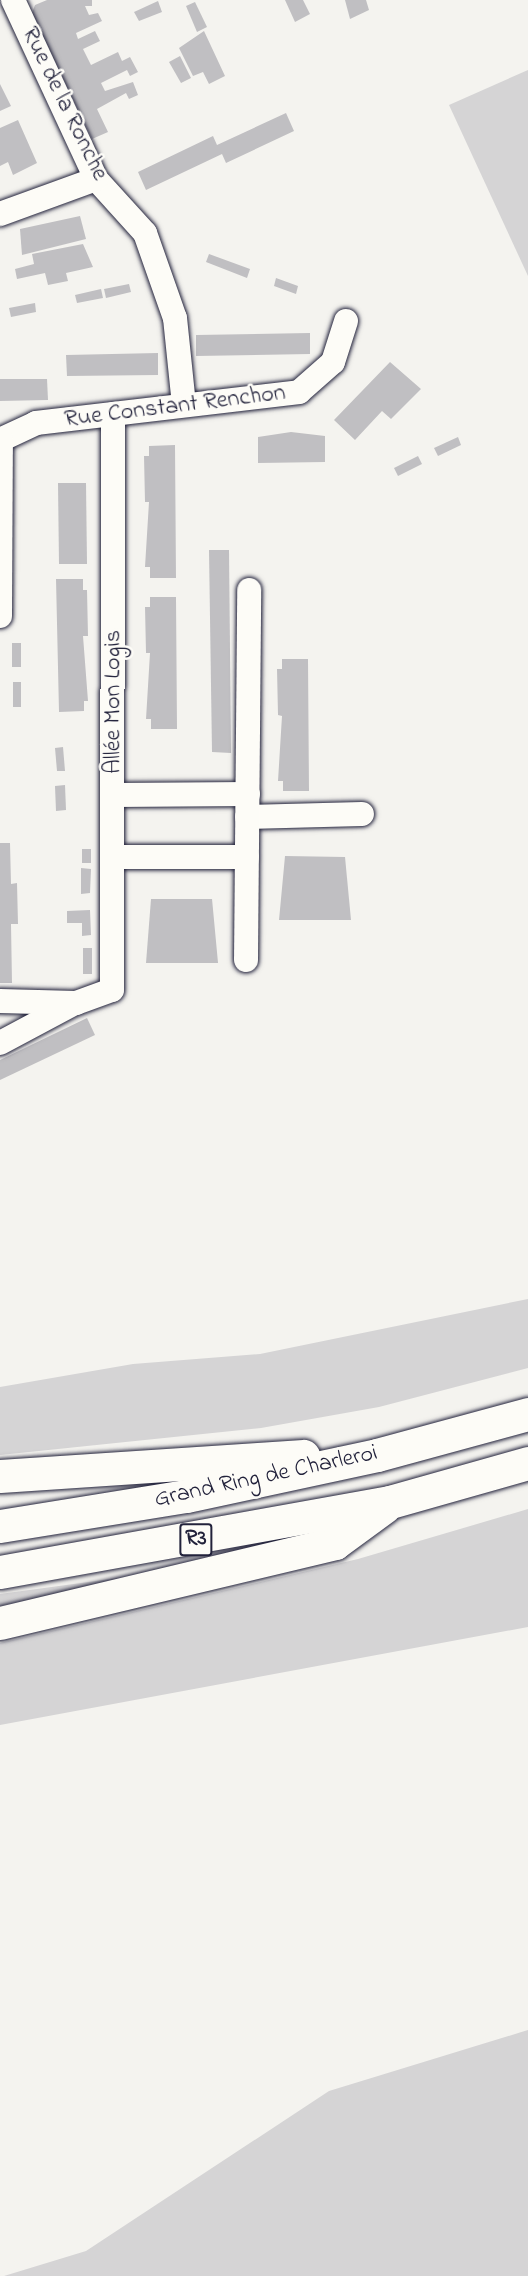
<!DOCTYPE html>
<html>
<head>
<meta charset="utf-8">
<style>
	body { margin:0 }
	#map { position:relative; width:528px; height:2276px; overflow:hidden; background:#f4f3ef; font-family:"Indie Flower",sans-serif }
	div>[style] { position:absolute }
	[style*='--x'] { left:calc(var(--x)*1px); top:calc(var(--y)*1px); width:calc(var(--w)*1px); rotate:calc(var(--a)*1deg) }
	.green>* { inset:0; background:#d5d4d5 }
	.building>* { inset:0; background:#c0bfc2 }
	.roads { filter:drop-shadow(0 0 2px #22223b) drop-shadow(0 0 2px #22223b) }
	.minor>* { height:24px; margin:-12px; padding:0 12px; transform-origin:12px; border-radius:12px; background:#fdfcf7 }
	.highway>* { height:33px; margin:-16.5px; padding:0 16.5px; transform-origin:16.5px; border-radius:16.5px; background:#fdfcf7 }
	span { translate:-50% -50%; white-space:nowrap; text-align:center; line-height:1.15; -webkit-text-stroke:5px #fdfcf7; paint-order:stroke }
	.shield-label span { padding:2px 4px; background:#fdfcf7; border:2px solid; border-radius:4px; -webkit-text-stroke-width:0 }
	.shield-label { font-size:22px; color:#22223b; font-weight:700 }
	.street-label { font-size:24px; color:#22223b }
</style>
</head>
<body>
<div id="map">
	<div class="green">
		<i style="clip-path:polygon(528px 70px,528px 276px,449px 105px)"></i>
		<i style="clip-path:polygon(528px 1299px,528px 1368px,379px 1407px,261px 1428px,0 1455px,0 1387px,133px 1364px,260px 1354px)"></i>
		<i style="clip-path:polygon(528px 1509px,528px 1627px,0 1725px,0 1643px,358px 1559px)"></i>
		<i style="clip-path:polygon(118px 1578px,114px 1582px,0 1606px,0 1594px)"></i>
		<i style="clip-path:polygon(528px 2030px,528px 2276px,4px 2276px,86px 2251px,329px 2091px)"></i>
	</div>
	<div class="building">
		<i style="clip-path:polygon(47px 0,92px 0,92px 6px,85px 6px,89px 15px,98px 13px,102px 21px,76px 33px,78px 39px,95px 31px,100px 41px,83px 49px,91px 65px,118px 52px,122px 61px,130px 57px,138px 72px,130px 76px,127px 70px,101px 83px,105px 91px,133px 82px,138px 95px,129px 99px,126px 93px,97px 109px,108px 132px,92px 139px,32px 13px,35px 5px)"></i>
		<i style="clip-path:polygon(285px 0,303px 0,310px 14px,295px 22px)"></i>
		<i style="clip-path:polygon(345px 0,366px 0,369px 10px,350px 19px)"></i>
		<i style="clip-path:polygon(158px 1px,162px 12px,139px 21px,134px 12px)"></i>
		<i style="clip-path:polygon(195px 2px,207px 27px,197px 32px,186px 6px)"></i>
		<i style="clip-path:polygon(204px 31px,225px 76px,209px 84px,203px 72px,193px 76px,179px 48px)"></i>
		<i style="clip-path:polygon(180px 56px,191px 78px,181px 83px,169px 62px)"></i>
		<i style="clip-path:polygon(0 84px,11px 106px,0 111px)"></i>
		<i style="clip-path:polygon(286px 113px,294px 131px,226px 163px,222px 154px,146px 190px,138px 172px,213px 136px,217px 145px)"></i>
		<i style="clip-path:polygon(18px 120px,37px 163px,13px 175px,8px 162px,0 166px,0 128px)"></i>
		<i style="clip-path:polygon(80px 216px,86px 239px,22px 255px,20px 229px)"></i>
		<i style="clip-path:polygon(83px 244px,93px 267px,66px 273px,68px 281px,48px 285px,45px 273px,17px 279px,15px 269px,34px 264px,32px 254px)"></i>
		<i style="clip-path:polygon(209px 254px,250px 269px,247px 278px,206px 262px)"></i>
		<i style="clip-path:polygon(276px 278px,298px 286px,296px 294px,274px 286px)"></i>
		<i style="clip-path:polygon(129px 284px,131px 292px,106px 298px,104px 289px)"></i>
		<i style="clip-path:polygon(101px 289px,103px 298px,77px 303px,75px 295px)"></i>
		<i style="clip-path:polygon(35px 303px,36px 312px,11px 317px,9px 308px)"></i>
		<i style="clip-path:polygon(310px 333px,310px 354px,196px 356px,196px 335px)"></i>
		<i style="clip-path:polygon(158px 353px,158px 375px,67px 376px,66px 355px)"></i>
		<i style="clip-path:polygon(390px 362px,421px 389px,391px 419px,382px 411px,355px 440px,334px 420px)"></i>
		<i style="clip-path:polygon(0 379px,47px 379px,48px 400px,0 401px)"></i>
		<i style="clip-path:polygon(291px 432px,325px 436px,325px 462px,258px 463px,258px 437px)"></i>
		<i style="clip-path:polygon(458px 437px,461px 445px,438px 456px,434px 448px)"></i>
		<i style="clip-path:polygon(175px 445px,176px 578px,150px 578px,150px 567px,145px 567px,149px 502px,145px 502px,144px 456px,149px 456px,149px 446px)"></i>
		<i style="clip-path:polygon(418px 456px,422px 464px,398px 476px,394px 468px)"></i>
		<i style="clip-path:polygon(58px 483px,86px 483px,87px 564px,59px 564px)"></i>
		<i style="clip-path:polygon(209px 550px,229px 550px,231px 753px,212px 752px)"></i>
		<i style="clip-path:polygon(56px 579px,83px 579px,83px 590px,87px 590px,88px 636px,83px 636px,88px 701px,84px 701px,84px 711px,59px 712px)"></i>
		<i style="clip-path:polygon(150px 597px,176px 597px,177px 729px,151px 729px,151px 719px,146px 719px,150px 653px,146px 653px,145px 607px,150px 607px)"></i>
		<i style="clip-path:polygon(12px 643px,21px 643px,21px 667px,12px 667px)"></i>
		<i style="clip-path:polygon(282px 659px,308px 659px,309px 791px,283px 791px,283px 781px,278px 781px,282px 716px,278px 715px,277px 669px,282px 669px)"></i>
		<i style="clip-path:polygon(13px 682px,21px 682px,21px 707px,13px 707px)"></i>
		<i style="clip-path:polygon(63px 747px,65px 771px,57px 771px,55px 748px)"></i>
		<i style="clip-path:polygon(65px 785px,66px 810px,56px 811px,55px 786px)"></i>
		<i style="clip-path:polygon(0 843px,10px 843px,11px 884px,17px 883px,18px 924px,11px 924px,12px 983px,0 983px)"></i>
		<i style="clip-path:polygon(82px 849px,91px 849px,91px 863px,82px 863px)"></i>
		<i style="clip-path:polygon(285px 856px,345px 857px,351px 920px,279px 920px)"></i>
		<i style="clip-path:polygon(81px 868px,91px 869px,90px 893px,81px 894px)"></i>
		<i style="clip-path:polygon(151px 899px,212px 899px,218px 963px,146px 963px)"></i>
		<i style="clip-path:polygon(90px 910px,91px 935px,82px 936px,82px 923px,67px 923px,67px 911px)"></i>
		<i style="clip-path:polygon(83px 948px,92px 948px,92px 974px,83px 974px)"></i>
		<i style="clip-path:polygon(87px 1018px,95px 1035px,0 1080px,0 1060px)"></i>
	</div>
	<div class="roads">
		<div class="minor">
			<i style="--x:13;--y:0;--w:197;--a:65.1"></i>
			<i style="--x:96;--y:179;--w:73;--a:47.8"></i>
			<i style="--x:145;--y:233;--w:90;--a:70.6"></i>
			<i style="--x:175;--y:318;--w:87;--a:84.1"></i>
			<i style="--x:0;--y:214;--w:102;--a:-20"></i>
			<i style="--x:0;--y:440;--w:40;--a:-25"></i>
			<i style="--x:36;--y:423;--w:265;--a:-6.7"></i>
			<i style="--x:299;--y:392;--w:45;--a:-41.4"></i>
			<i style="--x:333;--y:362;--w:43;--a:-72.4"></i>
			<i style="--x:0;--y:616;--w:177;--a:-89.7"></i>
			<i style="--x:115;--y:795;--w:133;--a:-0.4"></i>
			<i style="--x:247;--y:817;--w:115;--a:-1.5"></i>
			<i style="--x:115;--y:857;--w:132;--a:0"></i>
			<i style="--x:246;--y:960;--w:370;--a:-89.5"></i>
			<i style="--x:0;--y:1001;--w:76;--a:1.5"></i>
			<i style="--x:76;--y:1003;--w:38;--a:-20"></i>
			<i style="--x:112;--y:990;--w:576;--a:-89.9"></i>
			<i style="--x:0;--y:1043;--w:85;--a:-28.1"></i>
		</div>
		<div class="highway">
			<i style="--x:0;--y:1476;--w:304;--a:-3.8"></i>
			<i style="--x:0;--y:1526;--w:188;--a:-9.2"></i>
			<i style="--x:186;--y:1496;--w:195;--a:-12.1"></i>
			<i style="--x:377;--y:1455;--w:156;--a:-15.2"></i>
			<i style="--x:0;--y:1572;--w:396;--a:-10.2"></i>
			<i style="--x:390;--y:1502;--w:143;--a:-15.8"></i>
			<i style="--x:0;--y:1623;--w:344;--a:-13.4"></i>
			<i style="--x:335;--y:1543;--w:61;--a:-36.3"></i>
		</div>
	</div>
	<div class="shield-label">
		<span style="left:196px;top:1540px">R3</span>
	</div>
	<div class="street-label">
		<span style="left:64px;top:104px;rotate:64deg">Rue de la Ronche</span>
		<span style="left:175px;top:407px;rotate:-7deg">Rue Constant Renchon</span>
		<span style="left:114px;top:702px;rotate:-90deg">Allée Mon Logis</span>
		<span style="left:266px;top:1477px;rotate:-12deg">Grand Ring de Charleroi</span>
	</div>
</div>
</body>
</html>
